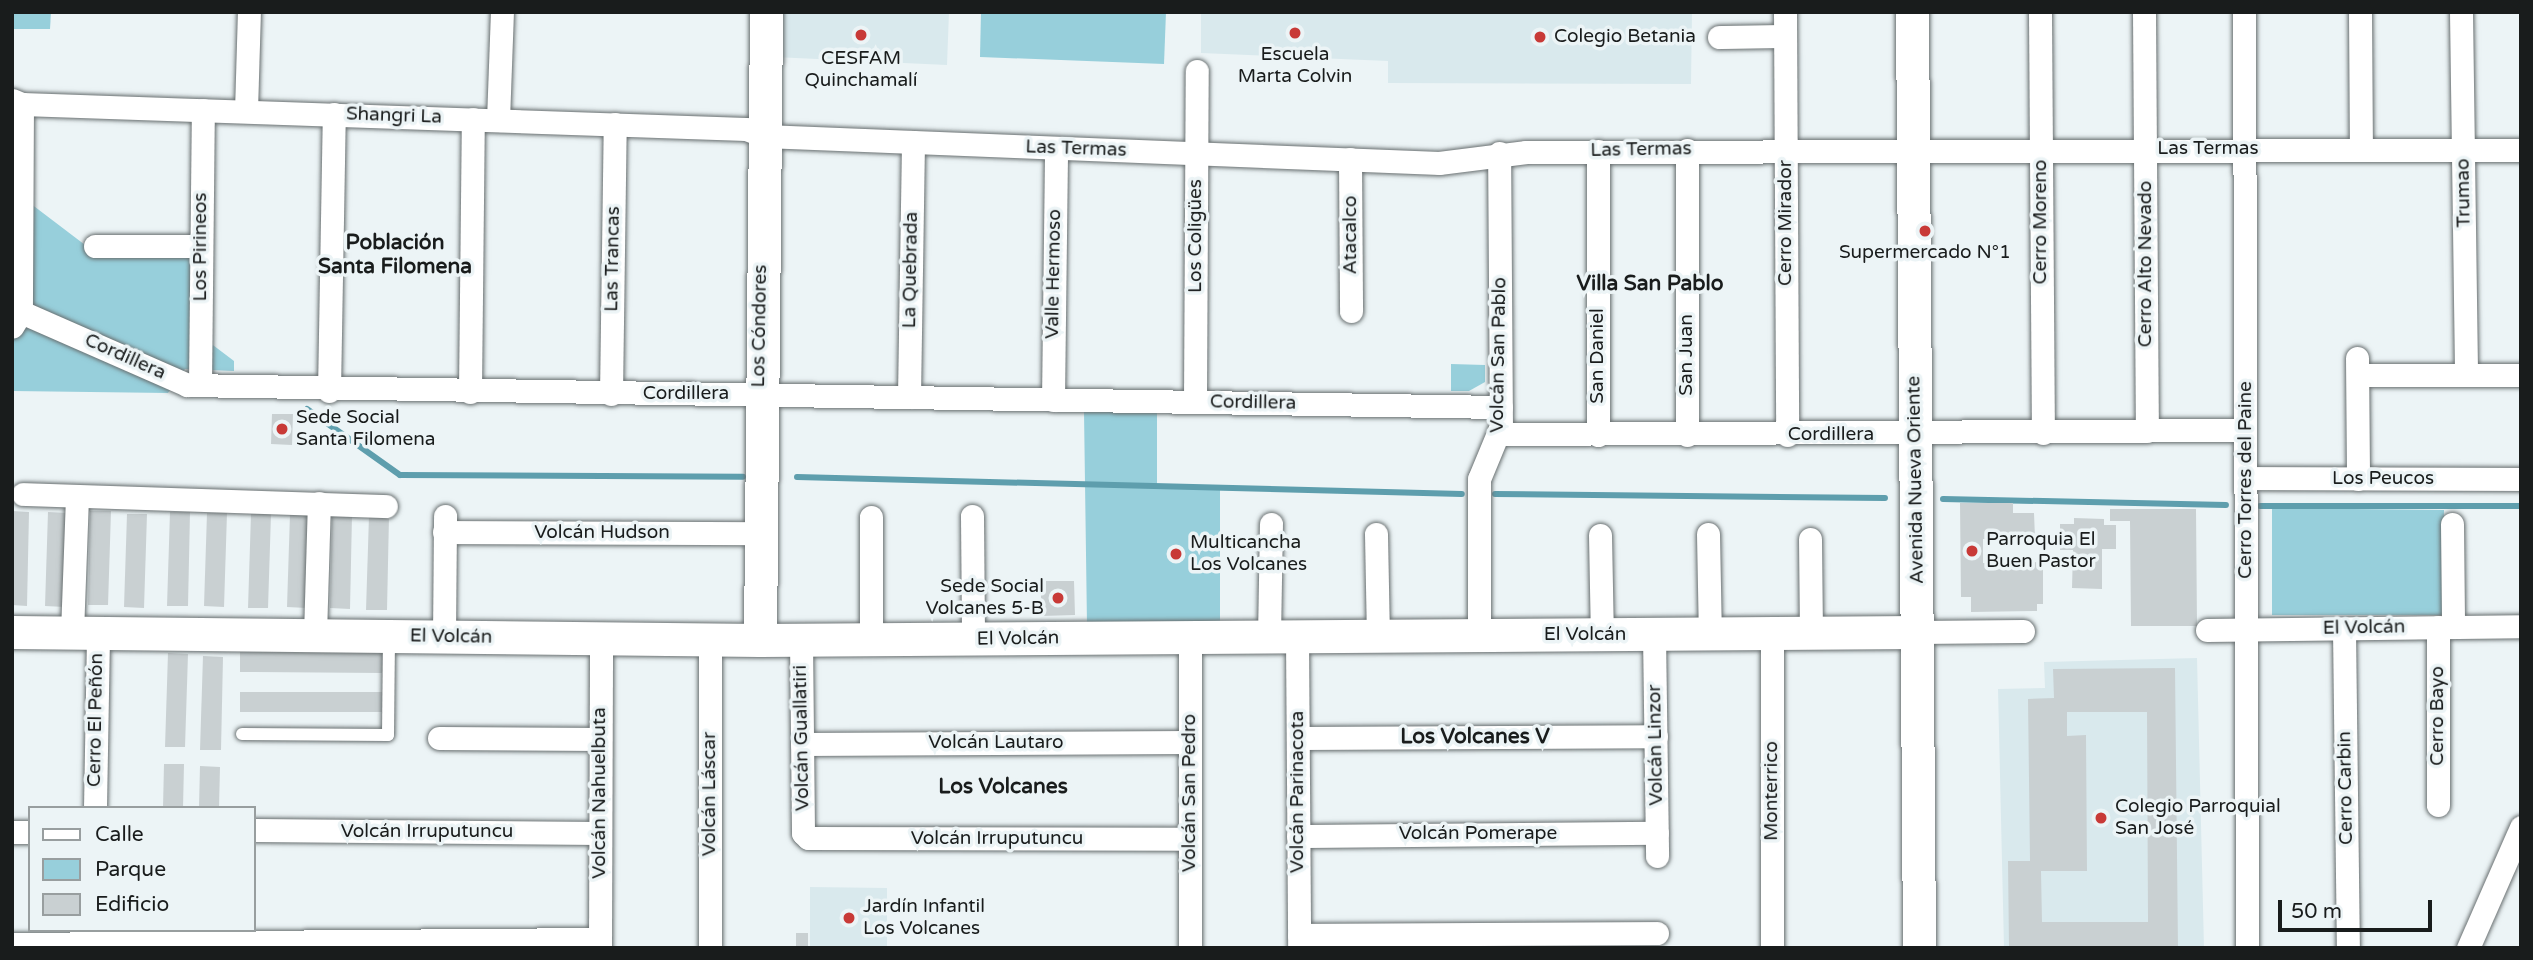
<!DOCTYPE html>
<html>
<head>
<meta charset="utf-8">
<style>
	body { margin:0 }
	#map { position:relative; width:2533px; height:960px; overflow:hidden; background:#ecf4f6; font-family:"Varela Round",sans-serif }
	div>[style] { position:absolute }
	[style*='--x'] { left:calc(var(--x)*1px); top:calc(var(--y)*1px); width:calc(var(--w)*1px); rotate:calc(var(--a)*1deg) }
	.built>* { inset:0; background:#d9e9ed }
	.green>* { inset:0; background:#97cfdb }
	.stream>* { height:6px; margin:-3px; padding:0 3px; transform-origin:3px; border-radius:3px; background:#5e9ead }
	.building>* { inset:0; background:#c9d0d2 }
	.roads { filter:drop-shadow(0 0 2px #686f70) drop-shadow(0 0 2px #686f70) }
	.lane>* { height:12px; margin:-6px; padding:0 6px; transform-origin:6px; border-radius:6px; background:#fff }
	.street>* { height:23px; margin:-11.5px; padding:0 11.5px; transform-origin:11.5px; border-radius:11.5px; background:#fff }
	.secondary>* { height:33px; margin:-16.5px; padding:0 16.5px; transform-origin:16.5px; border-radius:16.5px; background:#fff }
	.dots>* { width:19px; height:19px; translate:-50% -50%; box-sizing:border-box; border:4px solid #ecf4f6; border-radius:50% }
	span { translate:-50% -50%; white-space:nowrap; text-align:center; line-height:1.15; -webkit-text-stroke:7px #ecf4f6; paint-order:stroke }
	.poi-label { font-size:19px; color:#191c1c }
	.left { translate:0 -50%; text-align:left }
	.right { translate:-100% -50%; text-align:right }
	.street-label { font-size:19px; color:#191c1c }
	.neighbourhood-label { font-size:21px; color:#191c1c; font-weight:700 }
	.frame { position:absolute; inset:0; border:14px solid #191c1c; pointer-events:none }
	.legend { position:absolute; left:28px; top:806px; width:228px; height:126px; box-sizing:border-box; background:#ecf4f6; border:2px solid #989e9f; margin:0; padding:9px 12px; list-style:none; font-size:21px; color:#191c1c }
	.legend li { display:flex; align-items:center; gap:14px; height:35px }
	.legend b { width:35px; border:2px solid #989e9f }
	.scale { position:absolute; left:2278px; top:900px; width:154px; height:32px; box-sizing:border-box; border:4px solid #191c1c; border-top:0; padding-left:9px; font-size:21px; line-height:24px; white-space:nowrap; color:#191c1c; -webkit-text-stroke:5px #ecf4f6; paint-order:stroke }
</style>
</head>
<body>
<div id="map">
	<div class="built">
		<i style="clip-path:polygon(775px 12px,949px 12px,947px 65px,774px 57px)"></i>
		<i style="clip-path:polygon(1201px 12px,1692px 12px,1691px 84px,1388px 83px,1388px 61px,1201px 53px)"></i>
		<i style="clip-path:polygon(2197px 658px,2204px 948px,2004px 948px,1998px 689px,2045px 688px,2044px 662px)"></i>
		<i style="clip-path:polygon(810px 887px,887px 888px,887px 948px,810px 948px)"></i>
	</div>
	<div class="green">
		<i style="clip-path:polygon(14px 12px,51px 12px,50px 29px,13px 29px)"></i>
		<i style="clip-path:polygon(981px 12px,1166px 12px,1164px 64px,980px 57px)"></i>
		<i style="clip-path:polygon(12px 109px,14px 191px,93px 251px,194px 254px,193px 330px,234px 361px,234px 371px,185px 369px,168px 393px,12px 391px)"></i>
		<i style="clip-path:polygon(1451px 364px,1485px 365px,1485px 382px,1469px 391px,1451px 391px)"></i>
		<i style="clip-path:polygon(1157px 411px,1157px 487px,1220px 487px,1220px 624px,1087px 625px,1084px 412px)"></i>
		<i style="clip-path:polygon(2272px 508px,2444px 510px,2442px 615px,2272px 615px)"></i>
	</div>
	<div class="stream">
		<i style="--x:307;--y:409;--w:114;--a:35.4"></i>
		<i style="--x:400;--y:475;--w:343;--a:0.3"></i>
		<i style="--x:797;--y:477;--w:665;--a:1.46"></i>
		<i style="--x:1495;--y:494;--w:390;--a:0.6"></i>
		<i style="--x:1943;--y:499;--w:283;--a:1.2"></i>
		<i style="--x:2260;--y:506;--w:261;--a:0"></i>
	</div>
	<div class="building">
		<i style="clip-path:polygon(272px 414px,293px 414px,292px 445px,271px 444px)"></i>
		<i style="clip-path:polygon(1960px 503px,2013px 503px,2013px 513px,2034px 513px,2035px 538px,1983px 539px,1983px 563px,2043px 562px,2043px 604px,2037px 604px,2037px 611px,1971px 612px,1971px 597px,1961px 597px)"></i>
		<i style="clip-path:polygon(2110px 509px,2196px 509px,2197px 626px,2131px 626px,2130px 521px,2110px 521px)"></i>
		<i style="clip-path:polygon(12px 511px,29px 512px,27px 606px,12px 605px)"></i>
		<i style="clip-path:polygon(90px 511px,111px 511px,108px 605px,88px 605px)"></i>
		<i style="clip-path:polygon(48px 512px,68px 513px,65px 607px,45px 606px)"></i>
		<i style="clip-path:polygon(170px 512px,190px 512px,188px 606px,167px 606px)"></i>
		<i style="clip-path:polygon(207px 513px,227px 513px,224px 607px,204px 606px)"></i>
		<i style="clip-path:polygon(127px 514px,147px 514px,144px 608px,124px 607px)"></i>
		<i style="clip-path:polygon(251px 514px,271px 514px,268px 608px,248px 608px)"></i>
		<i style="clip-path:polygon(290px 514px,310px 514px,307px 608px,287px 607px)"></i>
		<i style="clip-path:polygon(332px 515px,352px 515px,350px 609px,330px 608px)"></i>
		<i style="clip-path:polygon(369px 516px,389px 516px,387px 610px,366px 610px)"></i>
		<i style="clip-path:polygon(2074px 518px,2104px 519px,2104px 525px,2116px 525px,2116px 549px,2102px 549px,2102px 589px,2072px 588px,2073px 550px,2060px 550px,2060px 524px,2074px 524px)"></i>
		<i style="clip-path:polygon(1041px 581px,1074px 581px,1075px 615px,1041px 616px)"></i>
		<i style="clip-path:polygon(240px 652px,382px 653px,382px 673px,240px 672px)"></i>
		<i style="clip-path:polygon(168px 653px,188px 654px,185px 747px,165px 747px)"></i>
		<i style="clip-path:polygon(203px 656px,223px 657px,221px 750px,200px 750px)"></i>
		<i style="clip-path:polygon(evenodd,2175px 668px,2178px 948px,2009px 948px,2008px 861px,2030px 861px,2028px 699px,2054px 698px,2053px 669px,2175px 668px,2067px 712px,2147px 712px,2148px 922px,2042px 922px,2041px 871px,2087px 871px,2086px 735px,2067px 736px,2067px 712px)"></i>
		<i style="clip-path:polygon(240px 692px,382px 692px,382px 712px,240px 712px)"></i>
		<i style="clip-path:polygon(164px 764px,184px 764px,183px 808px,163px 808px)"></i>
		<i style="clip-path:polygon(200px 766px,220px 767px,219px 808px,199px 808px)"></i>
		<i style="clip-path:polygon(796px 933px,808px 933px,808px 948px,796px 948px)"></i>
	</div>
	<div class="roads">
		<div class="lane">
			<i style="--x:242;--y:734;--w:146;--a:0.4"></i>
			<i style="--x:388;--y:735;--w:98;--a:-89.4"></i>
		</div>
		<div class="street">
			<i style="--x:1785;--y:12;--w:423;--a:89.7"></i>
			<i style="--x:2040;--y:12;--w:421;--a:89.6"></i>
			<i style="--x:2144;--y:12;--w:419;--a:89.6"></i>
			<i style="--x:2244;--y:12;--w:936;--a:89.82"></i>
			<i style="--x:2360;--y:12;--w:138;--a:89.6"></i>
			<i style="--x:2461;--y:12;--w:363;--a:89.2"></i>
			<i style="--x:1719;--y:37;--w:66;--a:-0.9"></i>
			<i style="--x:12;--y:100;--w:11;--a:22"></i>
			<i style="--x:22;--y:104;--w:208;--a:90.3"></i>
			<i style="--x:21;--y:312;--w:17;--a:121"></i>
			<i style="--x:22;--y:104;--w:724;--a:1.98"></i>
			<i style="--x:746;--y:129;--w:19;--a:21"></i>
			<i style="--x:764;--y:136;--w:676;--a:2.29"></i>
			<i style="--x:1439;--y:163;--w:88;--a:-7.2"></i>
			<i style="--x:1526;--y:152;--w:995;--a:-0.12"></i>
			<i style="--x:246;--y:111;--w:99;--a:-88.3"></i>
			<i style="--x:498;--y:120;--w:108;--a:-87.9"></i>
			<i style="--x:1687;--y:150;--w:285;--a:90"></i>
			<i style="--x:1598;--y:151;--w:284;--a:90"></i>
			<i style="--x:1350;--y:159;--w:152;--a:89.6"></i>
			<i style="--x:95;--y:246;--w:106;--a:0"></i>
			<i style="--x:12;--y:308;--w:191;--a:23.7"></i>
			<i style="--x:187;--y:385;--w:1314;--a:0.96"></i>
			<i style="--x:2357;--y:358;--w:121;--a:89.5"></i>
			<i style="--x:2359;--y:375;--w:162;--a:0"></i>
			<i style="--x:200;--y:385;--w:275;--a:-89.4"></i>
			<i style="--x:329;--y:391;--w:277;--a:-89"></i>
			<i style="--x:470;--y:392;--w:273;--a:-89.4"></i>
			<i style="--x:611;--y:394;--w:270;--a:-89.2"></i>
			<i style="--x:909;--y:397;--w:255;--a:-89.1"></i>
			<i style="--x:1053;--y:400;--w:252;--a:-89.3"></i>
			<i style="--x:1195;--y:402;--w:331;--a:-89.7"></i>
			<i style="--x:1500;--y:434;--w:745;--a:-0.31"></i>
			<i style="--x:2245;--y:478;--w:276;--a:0.2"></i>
			<i style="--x:23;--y:494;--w:363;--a:1.9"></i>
			<i style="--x:972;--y:516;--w:123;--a:89.5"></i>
			<i style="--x:871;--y:517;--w:123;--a:90"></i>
			<i style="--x:2452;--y:524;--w:103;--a:89.4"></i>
			<i style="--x:444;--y:532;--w:316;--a:0.2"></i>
			<i style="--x:1376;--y:534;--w:102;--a:88.9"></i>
			<i style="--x:1708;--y:534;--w:100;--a:88.9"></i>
			<i style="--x:1600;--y:535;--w:100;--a:88.9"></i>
			<i style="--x:1810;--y:539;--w:94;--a:89.4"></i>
			<i style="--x:2438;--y:627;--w:178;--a:90"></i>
			<i style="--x:2344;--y:629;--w:319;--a:89.3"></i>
			<i style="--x:2207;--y:630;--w:314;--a:-0.7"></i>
			<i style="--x:1918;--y:632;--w:105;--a:-0.5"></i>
			<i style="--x:72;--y:633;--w:137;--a:-87.9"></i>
			<i style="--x:1772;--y:633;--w:315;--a:90"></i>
			<i style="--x:1654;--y:634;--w:222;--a:89.2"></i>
			<i style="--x:315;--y:635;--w:132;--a:-88.3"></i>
			<i style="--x:1479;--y:635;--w:156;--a:-90"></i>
			<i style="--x:1479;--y:479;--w:57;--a:-67.5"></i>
			<i style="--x:1501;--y:426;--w:273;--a:-90.4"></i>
			<i style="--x:444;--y:637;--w:121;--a:-89.5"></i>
			<i style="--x:1190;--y:637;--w:311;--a:90"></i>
			<i style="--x:1269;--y:637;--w:113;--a:-89"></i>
			<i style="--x:1297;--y:637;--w:311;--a:89.6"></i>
			<i style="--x:710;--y:640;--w:308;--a:90"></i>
			<i style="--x:801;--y:640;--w:193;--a:89.4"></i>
			<i style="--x:803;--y:833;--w:7;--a:45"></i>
			<i style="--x:808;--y:838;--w:382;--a:0.1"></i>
			<i style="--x:439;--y:738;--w:161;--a:0.4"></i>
			<i style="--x:1298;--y:738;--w:358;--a:-0.3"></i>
			<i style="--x:802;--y:744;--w:388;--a:-0.3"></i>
			<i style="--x:95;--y:808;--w:175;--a:-89"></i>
			<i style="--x:254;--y:830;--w:346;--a:0.5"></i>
			<i style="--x:12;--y:832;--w:18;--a:0"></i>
			<i style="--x:1298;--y:836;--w:359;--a:-0.5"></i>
			<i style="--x:1299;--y:935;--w:358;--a:-0.3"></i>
			<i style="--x:12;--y:944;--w:588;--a:-0.49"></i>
			<i style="--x:600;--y:948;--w:309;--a:-89.8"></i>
			<i style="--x:2468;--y:948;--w:132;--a:-66.3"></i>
		</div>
		<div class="secondary">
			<i style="--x:1912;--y:12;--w:936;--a:89.57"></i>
			<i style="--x:12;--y:632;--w:748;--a:0.61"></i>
			<i style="--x:760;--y:640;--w:1158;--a:-0.4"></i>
			<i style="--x:760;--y:640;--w:628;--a:-89.45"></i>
		</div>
	</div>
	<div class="dots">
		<i style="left:1295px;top:33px;background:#c83a37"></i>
		<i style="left:861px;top:35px;background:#c83a37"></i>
		<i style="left:1540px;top:37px;background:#c83a37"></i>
		<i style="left:1925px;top:231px;background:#c83a37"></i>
		<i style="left:282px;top:429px;background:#c83a37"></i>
		<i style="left:1972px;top:551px;background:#c83a37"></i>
		<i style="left:1176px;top:554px;background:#c83a37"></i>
		<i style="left:1058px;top:598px;background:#c83a37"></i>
		<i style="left:2101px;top:818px;background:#c83a37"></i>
		<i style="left:849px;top:918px;background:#c83a37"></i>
	</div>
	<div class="poi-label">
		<span class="left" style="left:1554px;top:37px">Colegio Betania</span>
		<span style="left:1295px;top:66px">Escuela<br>Marta Colvin</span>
		<span style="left:861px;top:70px">CESFAM<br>Quinchamalí</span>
		<span style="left:1925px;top:253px">Supermercado N°1</span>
		<span class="left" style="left:296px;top:429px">Sede Social<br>Santa Filomena</span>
		<span class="left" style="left:1986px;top:551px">Parroquia El<br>Buen Pastor</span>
		<span class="left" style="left:1190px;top:554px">Multicancha<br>Los Volcanes</span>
		<span class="right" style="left:1044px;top:598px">Sede Social<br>Volcanes 5-B</span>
		<span class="left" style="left:2115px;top:818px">Colegio Parroquial<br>San José</span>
		<span class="left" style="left:863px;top:918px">Jardín Infantil<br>Los Volcanes</span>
	</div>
	<div class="street-label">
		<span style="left:394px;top:116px;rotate:2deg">Shangri La</span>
		<span style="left:1076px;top:149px;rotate:2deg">Las Termas</span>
		<span style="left:2208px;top:149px">Las Termas</span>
		<span style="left:1641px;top:150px;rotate:-1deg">Las Termas</span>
		<span style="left:2464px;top:193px;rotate:-91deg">Trumao</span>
		<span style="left:2041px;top:222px;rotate:-90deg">Cerro Moreno</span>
		<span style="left:1786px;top:223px;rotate:-90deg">Cerro Mirador</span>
		<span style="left:1351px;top:235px;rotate:-90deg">Atacalco</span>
		<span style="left:1196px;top:236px;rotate:-90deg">Los Coligües</span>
		<span style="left:201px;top:247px;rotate:-90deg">Los Pirineos</span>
		<span style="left:613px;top:259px;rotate:-89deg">Las Trancas</span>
		<span style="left:2146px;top:264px;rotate:-90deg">Cerro Alto Nevado</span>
		<span style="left:911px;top:270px;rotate:-89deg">La Quebrada</span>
		<span style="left:1054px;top:274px;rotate:-89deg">Valle Hermoso</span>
		<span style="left:760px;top:326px;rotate:-89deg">Los Cóndores</span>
		<span style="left:1499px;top:355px;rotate:-89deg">Volcán San Pablo</span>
		<span style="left:1687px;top:355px;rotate:-90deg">San Juan</span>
		<span style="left:1598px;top:356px;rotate:-90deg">San Daniel</span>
		<span style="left:125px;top:357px;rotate:24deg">Cordillera</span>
		<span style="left:686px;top:394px">Cordillera</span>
		<span style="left:1253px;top:403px;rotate:1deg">Cordillera</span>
		<span style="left:1831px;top:435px">Cordillera</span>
		<span style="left:2383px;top:479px">Los Peucos</span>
		<span style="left:1916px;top:480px;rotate:-91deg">Avenida Nueva Oriente</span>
		<span style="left:2246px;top:480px;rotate:-90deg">Cerro Torres del Paine</span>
		<span style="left:602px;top:533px">Volcán Hudson</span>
		<span style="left:2364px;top:628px;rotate:-1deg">El Volcán</span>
		<span style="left:1585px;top:635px">El Volcán</span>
		<span style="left:451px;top:637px;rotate:1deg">El Volcán</span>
		<span style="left:1018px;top:639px;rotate:-1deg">El Volcán</span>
		<span style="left:2438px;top:716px;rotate:-90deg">Cerro Bayo</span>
		<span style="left:96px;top:720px;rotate:-89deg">Cerro El Peñón</span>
		<span style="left:802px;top:738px;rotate:-91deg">Volcán Guallatiri</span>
		<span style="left:996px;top:743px">Volcán Lautaro</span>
		<span style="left:1656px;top:745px;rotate:-91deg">Volcán Linzor</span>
		<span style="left:2346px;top:788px;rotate:-91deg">Cerro Carbin</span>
		<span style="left:1772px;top:791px;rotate:-90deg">Monterrico</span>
		<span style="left:1298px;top:792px;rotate:-90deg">Volcán Parinacota</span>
		<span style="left:600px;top:793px;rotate:-90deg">Volcán Nahuelbuta</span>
		<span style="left:1190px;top:793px;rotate:-90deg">Volcán San Pedro</span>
		<span style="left:710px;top:794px;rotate:-90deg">Volcán Láscar</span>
		<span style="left:427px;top:832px">Volcán Irruputuncu</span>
		<span style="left:1478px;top:834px">Volcán Pomerape</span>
		<span style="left:997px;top:839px">Volcán Irruputuncu</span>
	</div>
	<div class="neighbourhood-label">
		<span style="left:395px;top:255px">Población<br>Santa Filomena</span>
		<span style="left:1650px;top:284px">Villa San Pablo</span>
		<span style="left:1475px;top:737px">Los Volcanes V</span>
		<span style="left:1003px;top:787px">Los Volcanes</span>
	</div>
	<div class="frame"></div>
	<ul class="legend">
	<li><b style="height:9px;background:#fff"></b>Calle</li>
	<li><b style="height:19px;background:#97cfdb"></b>Parque</li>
	<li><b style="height:19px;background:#c9d0d2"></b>Edificio</li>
	</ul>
	<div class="scale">50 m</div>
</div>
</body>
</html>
